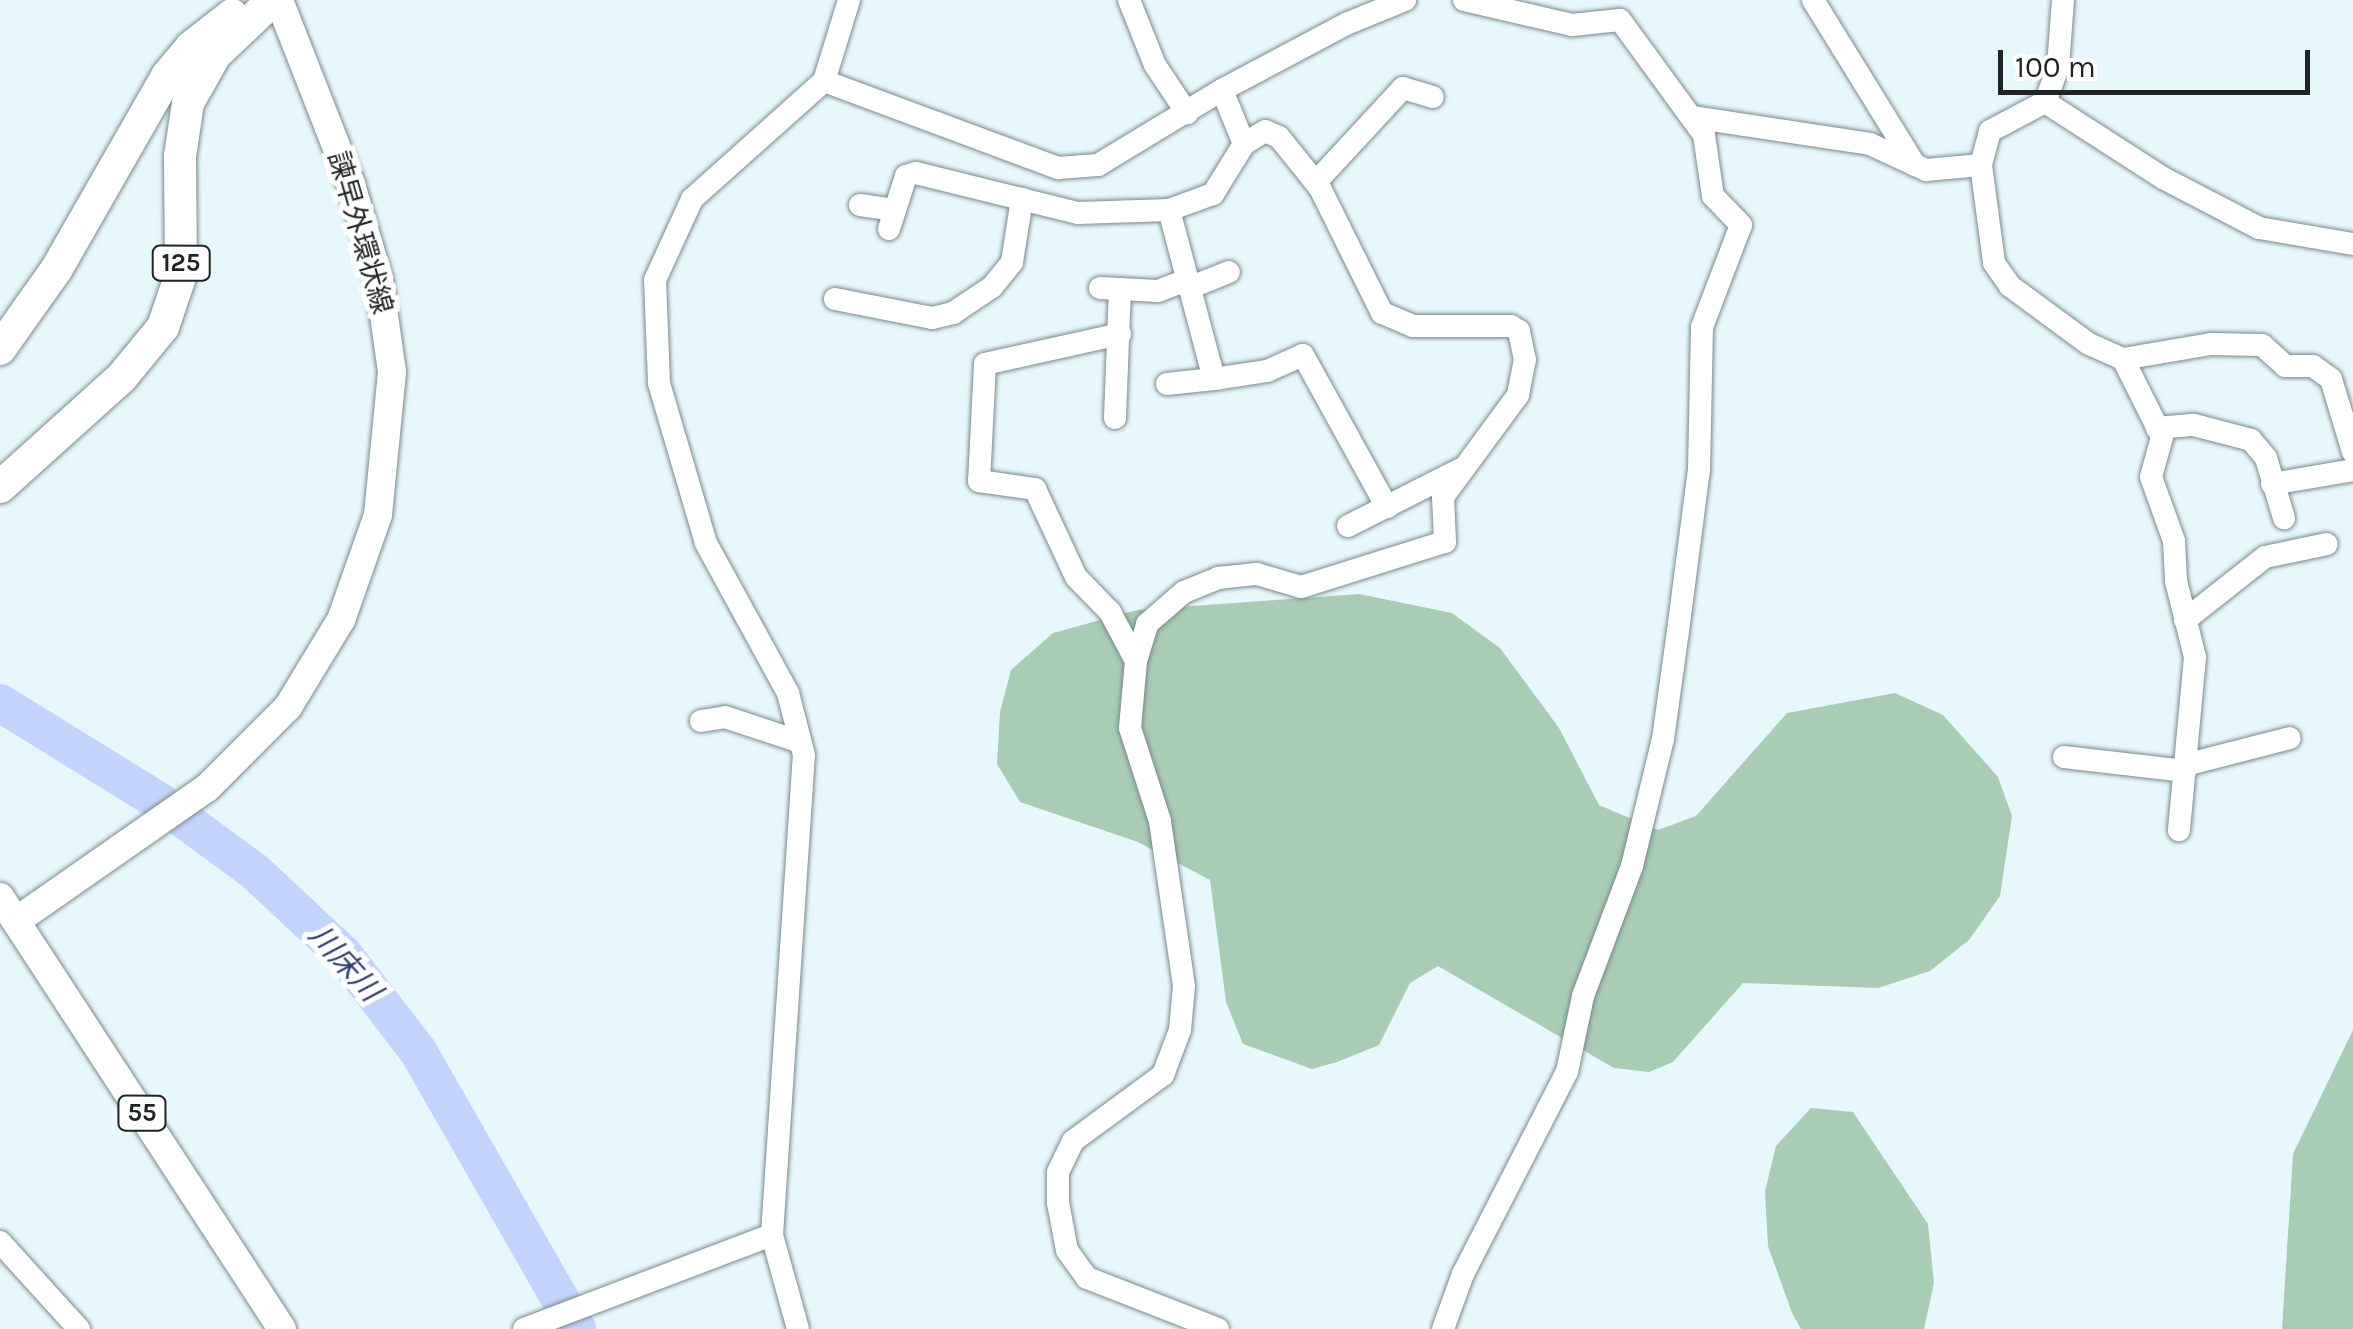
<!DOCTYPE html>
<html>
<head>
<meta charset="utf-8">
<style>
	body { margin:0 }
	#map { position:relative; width:2353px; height:1329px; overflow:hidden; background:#e7f8fc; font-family:Karla,"Noto Sans JP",sans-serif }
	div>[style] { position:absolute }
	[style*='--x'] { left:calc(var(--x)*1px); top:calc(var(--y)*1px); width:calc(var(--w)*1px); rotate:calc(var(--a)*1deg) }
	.green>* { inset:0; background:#a8ccb4 }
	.river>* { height:38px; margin:-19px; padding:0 19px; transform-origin:19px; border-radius:19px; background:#c3d4fc }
	.roads { filter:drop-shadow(0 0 2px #79898c) drop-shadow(0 0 2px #79898c) }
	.minor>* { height:22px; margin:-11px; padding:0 11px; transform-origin:11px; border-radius:11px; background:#fff }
	.major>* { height:28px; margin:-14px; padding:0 14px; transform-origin:14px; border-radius:14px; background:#fff }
	.highway>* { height:32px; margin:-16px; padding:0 16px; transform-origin:16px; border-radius:16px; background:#fff }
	span { translate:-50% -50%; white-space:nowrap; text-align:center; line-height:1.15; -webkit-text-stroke:10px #fff; paint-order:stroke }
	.shield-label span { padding:2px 8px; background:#fff; border:2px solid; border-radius:8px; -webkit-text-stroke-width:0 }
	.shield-label { font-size:25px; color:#1f2526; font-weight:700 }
	.street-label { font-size:28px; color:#1f2526 }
	.water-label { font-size:30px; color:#2d3e70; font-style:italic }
	.scale { position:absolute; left:1998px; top:50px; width:312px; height:45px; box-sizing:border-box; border:5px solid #1f2526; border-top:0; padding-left:12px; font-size:30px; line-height:35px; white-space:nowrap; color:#1f2526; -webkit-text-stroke:8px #fff; paint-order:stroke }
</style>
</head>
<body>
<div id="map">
	<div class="green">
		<i style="clip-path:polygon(1359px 594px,1452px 613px,1500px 648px,1559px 728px,1599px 805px,1658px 830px,1696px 816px,1787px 713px,1895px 693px,1943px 715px,1998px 777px,2012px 816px,2000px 896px,1969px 940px,1930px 971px,1878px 988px,1743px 983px,1673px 1062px,1649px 1072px,1614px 1068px,1438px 966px,1410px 983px,1379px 1045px,1337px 1062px,1312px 1069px,1243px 1044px,1226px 1002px,1210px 880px,1138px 842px,1020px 802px,997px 764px,1000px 712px,1011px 670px,1053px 633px,1137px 610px)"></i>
		<i style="clip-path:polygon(2353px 1030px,2353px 1329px,2282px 1329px,2293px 1154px)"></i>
		<i style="clip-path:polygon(1811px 1108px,1853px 1112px,1928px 1224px,1934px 1283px,1924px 1329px,1801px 1329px,1792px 1313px,1768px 1246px,1765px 1191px,1776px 1146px)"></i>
	</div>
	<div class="river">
		<i style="--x:0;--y:703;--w:188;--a:31.7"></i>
		<i style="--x:160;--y:802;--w:117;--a:36.3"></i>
		<i style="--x:254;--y:871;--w:123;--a:43"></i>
		<i style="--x:344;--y:955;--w:121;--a:52.4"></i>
		<i style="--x:418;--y:1051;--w:320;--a:60.2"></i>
	</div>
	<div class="roads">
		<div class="minor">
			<i style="--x:1129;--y:0;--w:70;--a:68.2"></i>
			<i style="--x:1155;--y:65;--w:58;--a:56.3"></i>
			<i style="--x:1464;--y:0;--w:111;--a:13"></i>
			<i style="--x:1572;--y:25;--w:48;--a:-5.9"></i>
			<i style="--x:1813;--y:0;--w:194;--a:58.3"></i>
			<i style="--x:2063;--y:0;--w:67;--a:94.3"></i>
			<i style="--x:2058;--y:67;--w:37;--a:110"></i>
			<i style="--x:2045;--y:102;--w:62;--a:152.2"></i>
			<i style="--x:1990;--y:131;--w:35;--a:105"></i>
			<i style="--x:1981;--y:165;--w:99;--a:82.4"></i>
			<i style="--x:1994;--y:263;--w:28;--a:55"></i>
			<i style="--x:2010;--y:286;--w:98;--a:36.3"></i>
			<i style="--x:2089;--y:344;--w:37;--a:24"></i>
			<i style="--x:2123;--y:359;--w:87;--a:63.4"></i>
			<i style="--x:2162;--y:437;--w:41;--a:105.4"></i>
			<i style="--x:2151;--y:477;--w:68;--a:70.2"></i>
			<i style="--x:2174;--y:541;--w:40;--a:87.1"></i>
			<i style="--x:2176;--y:581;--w:78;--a:76"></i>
			<i style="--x:2195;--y:657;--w:174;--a:95.3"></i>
			<i style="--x:824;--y:81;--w:250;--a:20.4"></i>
			<i style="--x:1058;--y:168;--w:40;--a:-4.3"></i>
			<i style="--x:1098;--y:165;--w:145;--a:-31.2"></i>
			<i style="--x:1222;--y:90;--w:140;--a:-28"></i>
			<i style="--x:1346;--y:24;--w:64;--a:-22.1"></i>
			<i style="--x:2045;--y:102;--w:140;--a:32.8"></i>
			<i style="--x:2163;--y:178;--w:108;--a:27.5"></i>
			<i style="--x:2259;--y:228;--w:95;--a:9.7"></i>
			<i style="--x:1692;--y:117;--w:180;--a:8.6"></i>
			<i style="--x:1870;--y:144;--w:62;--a:24.9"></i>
			<i style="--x:1926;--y:170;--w:55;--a:-5.2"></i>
			<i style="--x:1316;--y:182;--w:128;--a:-47.2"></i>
			<i style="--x:1403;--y:88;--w:31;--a:17"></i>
			<i style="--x:860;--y:205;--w:35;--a:8"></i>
			<i style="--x:889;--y:229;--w:56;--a:-72.2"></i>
			<i style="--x:906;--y:176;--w:10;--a:-17"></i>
			<i style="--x:916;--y:173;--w:167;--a:13.9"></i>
			<i style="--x:1078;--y:213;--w:91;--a:-1.9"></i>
			<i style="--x:1169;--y:210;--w:47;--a:-20"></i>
			<i style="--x:1213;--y:194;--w:59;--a:-58.2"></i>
			<i style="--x:1100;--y:288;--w:58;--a:3"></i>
			<i style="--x:1158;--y:291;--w:30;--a:-21"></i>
			<i style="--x:1189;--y:288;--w:43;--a:-21.8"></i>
			<i style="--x:835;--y:299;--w:99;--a:11.1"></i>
			<i style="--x:932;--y:318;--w:22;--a:-13"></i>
			<i style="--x:953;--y:313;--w:47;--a:-33.7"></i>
			<i style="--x:992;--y:287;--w:32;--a:-51"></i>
			<i style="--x:1012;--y:262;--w:64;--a:-81"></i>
			<i style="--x:1120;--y:334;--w:138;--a:167.5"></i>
			<i style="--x:985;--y:364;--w:117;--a:92.9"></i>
			<i style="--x:979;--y:481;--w:57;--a:8.1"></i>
			<i style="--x:1035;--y:489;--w:97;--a:65"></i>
			<i style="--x:1076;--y:577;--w:49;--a:45.8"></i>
			<i style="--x:1110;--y:612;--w:55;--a:62"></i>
			<i style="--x:2123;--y:359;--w:89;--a:-9.7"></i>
			<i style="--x:2211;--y:344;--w:51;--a:1.1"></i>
			<i style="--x:2262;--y:345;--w:31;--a:42"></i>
			<i style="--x:2285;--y:366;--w:28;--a:0"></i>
			<i style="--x:2313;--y:366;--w:22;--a:36"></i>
			<i style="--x:2331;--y:379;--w:76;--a:73.2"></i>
			<i style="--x:1214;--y:379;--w:54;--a:-8.6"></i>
			<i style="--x:1267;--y:371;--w:39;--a:-24"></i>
			<i style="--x:1303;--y:355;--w:174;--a:61.1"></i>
			<i style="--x:1167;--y:384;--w:47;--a:-6.1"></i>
			<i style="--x:1214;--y:379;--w:175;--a:-104.9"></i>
			<i style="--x:1115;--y:418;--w:129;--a:-87.8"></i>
			<i style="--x:2157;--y:428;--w:37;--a:-5"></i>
			<i style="--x:2194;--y:425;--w:59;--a:14.7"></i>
			<i style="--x:2251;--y:440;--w:23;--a:50"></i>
			<i style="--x:2266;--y:458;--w:63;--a:73.3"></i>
			<i style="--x:2272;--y:484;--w:82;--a:-9.8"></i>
			<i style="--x:1348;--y:526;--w:127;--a:-26.8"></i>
			<i style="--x:2185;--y:620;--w:102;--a:-38.2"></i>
			<i style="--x:2265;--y:557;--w:63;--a:-11.8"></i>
			<i style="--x:701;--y:721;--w:24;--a:-9"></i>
			<i style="--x:725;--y:717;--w:79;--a:18.4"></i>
			<i style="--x:2064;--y:757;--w:122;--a:6.6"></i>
			<i style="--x:2185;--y:765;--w:108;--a:-14.4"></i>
			<i style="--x:0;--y:1242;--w:118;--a:47.8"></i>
			<i style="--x:524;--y:1329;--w:265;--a:-20.8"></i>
			<i style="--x:798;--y:1329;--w:98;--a:-105.5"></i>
			<i style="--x:772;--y:1235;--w:481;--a:-86.2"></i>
			<i style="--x:804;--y:755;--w:64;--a:-104.5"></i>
			<i style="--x:788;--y:693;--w:171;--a:-118.7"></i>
			<i style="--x:706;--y:543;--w:167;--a:-106.4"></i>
			<i style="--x:659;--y:383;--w:103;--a:-92.2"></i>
			<i style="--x:655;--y:280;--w:89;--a:-65.4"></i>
			<i style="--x:692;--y:199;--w:177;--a:-41.8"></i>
			<i style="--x:824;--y:81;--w:85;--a:-72.8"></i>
			<i style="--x:1218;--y:1329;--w:141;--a:-158.7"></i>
			<i style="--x:1087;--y:1278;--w:34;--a:-126"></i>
			<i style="--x:1067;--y:1250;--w:48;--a:-100.8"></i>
			<i style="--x:1058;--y:1203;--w:31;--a:-90"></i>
			<i style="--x:1058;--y:1172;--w:34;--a:-64"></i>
			<i style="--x:1073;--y:1141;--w:112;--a:-36.3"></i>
			<i style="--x:1163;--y:1075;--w:48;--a:-69.3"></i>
			<i style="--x:1180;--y:1030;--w:44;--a:-84.8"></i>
			<i style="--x:1184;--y:986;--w:167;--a:-98.3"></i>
			<i style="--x:1160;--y:821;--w:98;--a:-107.9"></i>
			<i style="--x:1130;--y:728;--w:67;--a:-84.9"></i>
			<i style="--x:1136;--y:661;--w:39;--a:-73"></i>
			<i style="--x:1147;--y:624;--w:49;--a:-40.9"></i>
			<i style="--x:1184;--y:592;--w:37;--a:-22"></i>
			<i style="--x:1218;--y:578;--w:39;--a:-6"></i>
			<i style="--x:1257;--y:574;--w:46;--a:16.5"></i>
			<i style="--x:1301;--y:587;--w:151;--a:-17.4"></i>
			<i style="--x:1445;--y:542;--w:45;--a:-92.5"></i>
			<i style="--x:1443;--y:497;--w:127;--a:-53.7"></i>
			<i style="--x:1518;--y:395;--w:36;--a:-79"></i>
			<i style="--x:1525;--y:360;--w:30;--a:-102"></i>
			<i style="--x:1519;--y:331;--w:9;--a:-148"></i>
			<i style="--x:1511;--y:326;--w:98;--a:180"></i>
			<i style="--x:1413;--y:326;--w:34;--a:-157"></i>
			<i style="--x:1382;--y:313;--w:140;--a:-116.4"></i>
			<i style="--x:1320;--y:188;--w:65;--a:-128.8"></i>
			<i style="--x:1279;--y:137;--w:15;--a:-157"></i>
			<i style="--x:1265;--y:131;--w:25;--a:148"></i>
			<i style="--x:1244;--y:144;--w:58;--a:-112.2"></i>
			<i style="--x:1443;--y:1329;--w:59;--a:-70"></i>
			<i style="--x:1463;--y:1274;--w:227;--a:-62.8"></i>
			<i style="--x:1567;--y:1072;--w:78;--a:-78.1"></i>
			<i style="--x:1583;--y:996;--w:139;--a:-69.3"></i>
			<i style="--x:1632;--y:866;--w:131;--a:-76.3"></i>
			<i style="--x:1663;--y:739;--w:109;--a:-82.1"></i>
			<i style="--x:1678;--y:631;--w:162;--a:-82.6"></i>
			<i style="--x:1699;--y:470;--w:143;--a:-88.8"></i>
			<i style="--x:1702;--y:327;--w:109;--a:-69.1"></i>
			<i style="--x:1741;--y:225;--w:40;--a:-134"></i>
			<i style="--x:1713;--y:196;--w:62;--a:-98.4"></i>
			<i style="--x:1704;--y:135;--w:142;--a:-126.1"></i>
		</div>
		<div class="major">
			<i style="--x:0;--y:897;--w:516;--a:56.86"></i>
			<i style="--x:16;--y:921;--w:233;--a:-34.9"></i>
			<i style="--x:207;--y:788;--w:115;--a:-45"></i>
			<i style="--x:288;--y:707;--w:102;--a:-58.7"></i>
			<i style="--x:341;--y:620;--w:111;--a:-70.6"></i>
			<i style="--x:378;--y:515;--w:144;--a:-84.4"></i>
			<i style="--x:392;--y:372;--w:93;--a:-98"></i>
			<i style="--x:379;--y:280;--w:100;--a:-106.3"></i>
			<i style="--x:351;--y:184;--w:198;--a:-111.4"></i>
		</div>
		<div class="highway">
			<i style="--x:0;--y:349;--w:97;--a:-54.7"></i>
			<i style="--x:56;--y:270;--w:224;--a:-60.2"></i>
			<i style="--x:167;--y:76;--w:38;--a:-50"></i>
			<i style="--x:191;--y:47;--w:52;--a:-38"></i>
			<i style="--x:0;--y:487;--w:164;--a:-42"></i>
			<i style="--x:122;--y:377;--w:65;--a:-50.6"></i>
			<i style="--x:163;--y:327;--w:56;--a:-71.2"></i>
			<i style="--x:181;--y:274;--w:118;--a:-90.5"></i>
			<i style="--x:180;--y:156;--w:54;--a:-81.4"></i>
			<i style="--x:188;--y:103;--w:55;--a:-60.6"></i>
			<i style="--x:215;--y:55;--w:80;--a:-43.5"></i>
		</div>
	</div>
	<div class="shield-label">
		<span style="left:181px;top:263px">125</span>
		<span style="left:142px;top:1113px">55</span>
	</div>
	<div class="street-label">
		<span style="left:360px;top:233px;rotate:74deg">諫早外環状線</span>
	</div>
	<div class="water-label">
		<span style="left:345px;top:963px;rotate:48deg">川床川</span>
	</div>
	<div class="scale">100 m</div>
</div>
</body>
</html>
